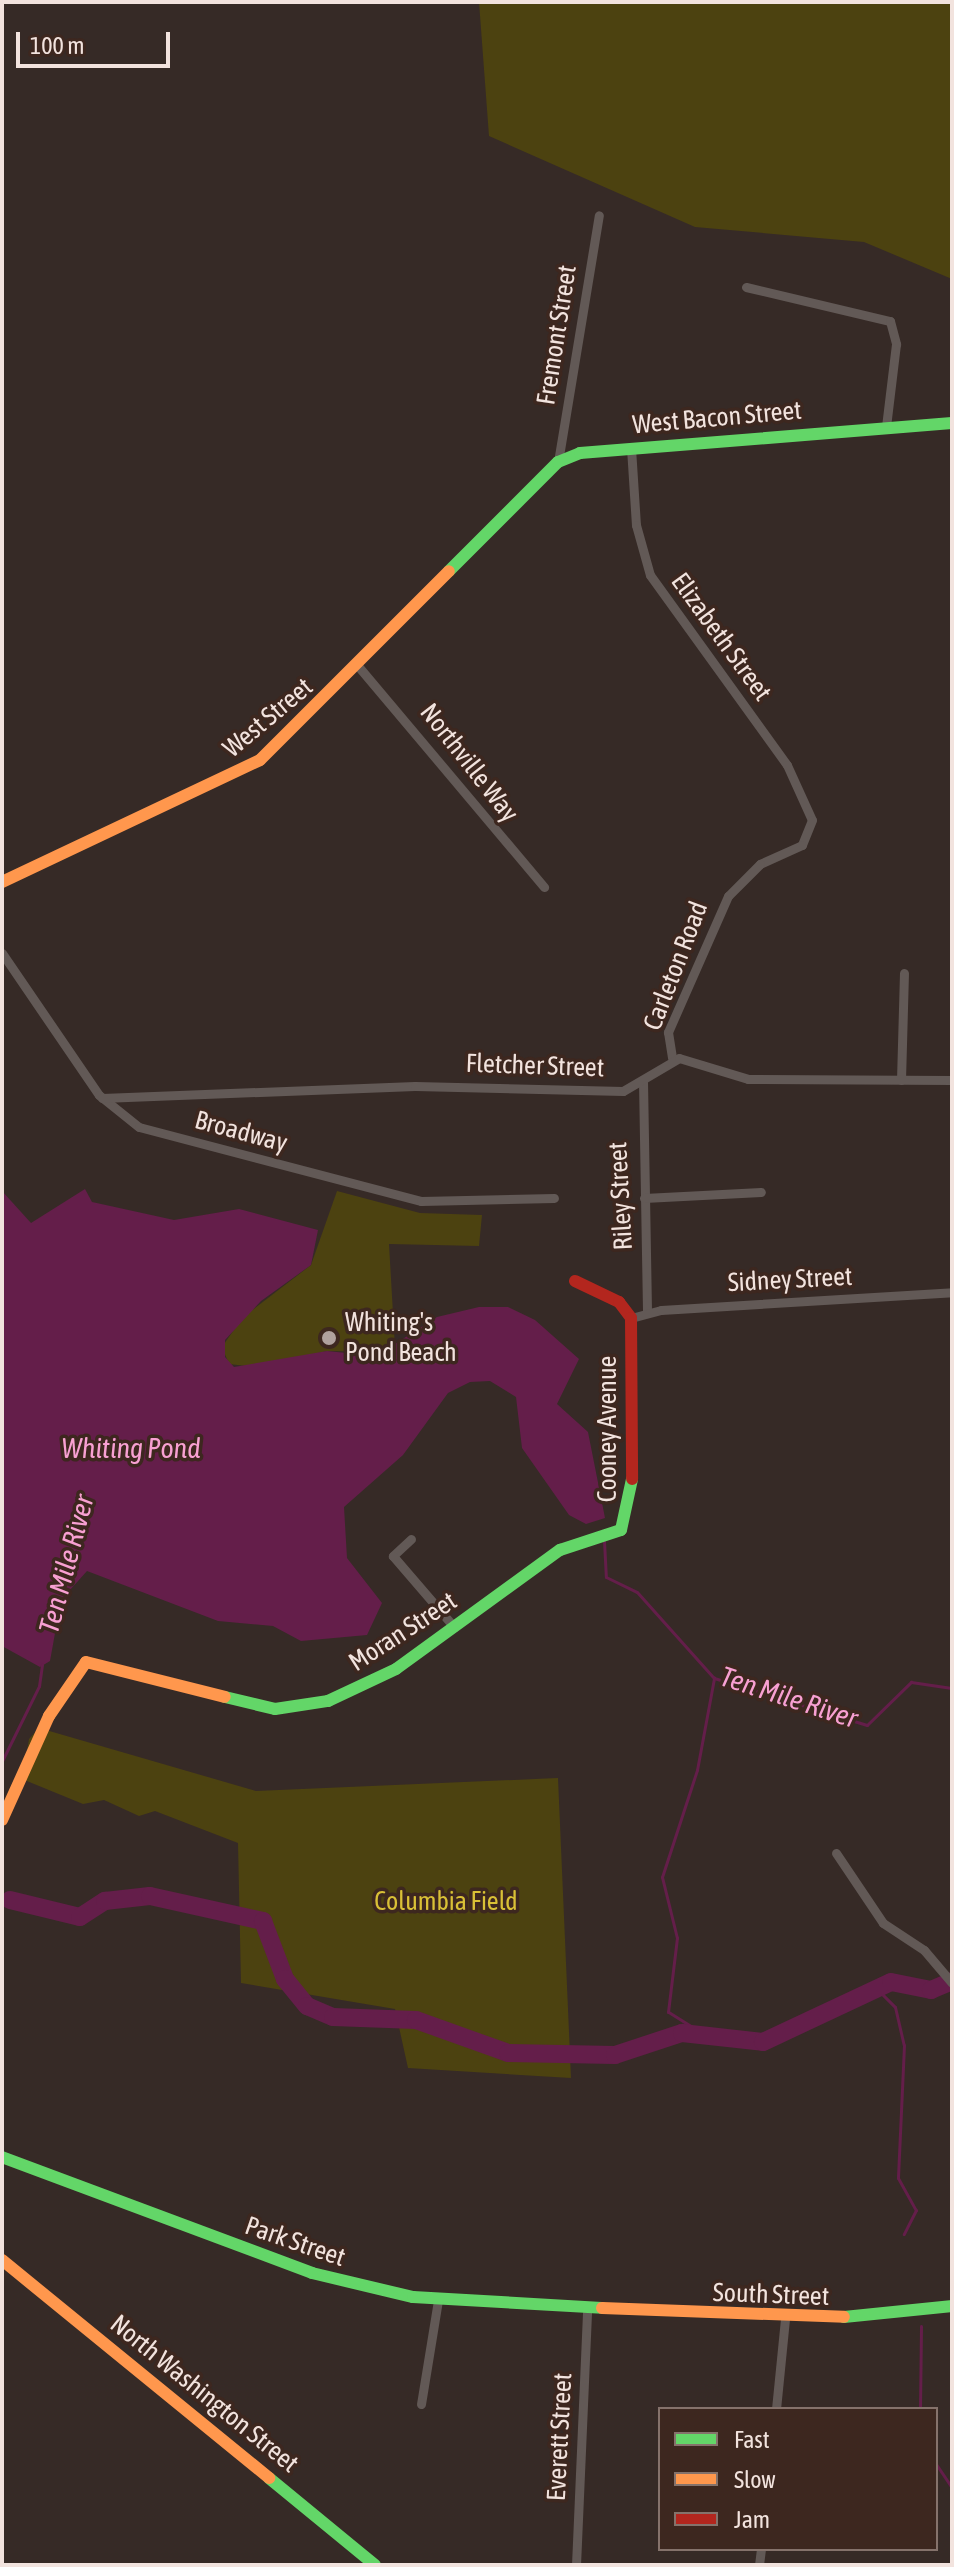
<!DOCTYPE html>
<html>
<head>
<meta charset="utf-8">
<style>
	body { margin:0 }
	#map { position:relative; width:954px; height:2567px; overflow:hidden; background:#362a26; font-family:"Asap Condensed",sans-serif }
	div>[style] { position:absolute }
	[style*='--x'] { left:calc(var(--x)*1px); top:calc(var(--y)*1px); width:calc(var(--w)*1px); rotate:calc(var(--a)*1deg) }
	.green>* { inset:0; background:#4c4210 }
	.water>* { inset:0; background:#641e4a }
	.stream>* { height:3px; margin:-1.5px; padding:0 1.5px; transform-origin:1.5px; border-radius:1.5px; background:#641e4a }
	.river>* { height:18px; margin:-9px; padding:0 9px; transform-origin:9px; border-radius:9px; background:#641e4a }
	.street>* { height:9px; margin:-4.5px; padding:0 4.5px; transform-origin:4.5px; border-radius:4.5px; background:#625956 }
	.fast>* { height:12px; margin:-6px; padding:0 6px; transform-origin:6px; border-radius:6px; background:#63d668 }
	.slow>* { height:12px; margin:-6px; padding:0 6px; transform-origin:6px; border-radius:6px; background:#ff974d }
	.jam>* { height:12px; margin:-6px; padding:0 6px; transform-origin:6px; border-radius:6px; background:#b3261e }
	.dots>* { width:22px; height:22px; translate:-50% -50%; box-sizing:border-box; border:4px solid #3d271f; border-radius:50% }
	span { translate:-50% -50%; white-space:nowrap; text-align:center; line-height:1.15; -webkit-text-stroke:7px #3d271f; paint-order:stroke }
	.street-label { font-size:26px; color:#f2e3de }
	.poi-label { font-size:26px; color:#f2e3de }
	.left { translate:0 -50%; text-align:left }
	.park-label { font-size:26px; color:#d9c036 }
	.water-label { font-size:28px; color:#f8a0d2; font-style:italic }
	.frame { position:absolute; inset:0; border:4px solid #f2e3de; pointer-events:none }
	.legend { position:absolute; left:658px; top:2407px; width:280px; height:144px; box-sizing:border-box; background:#3d271f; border:2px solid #85726b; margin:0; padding:10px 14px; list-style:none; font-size:24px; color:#f2e3de }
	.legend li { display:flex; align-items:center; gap:16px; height:40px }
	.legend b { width:40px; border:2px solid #85726b }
	.scale { position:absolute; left:16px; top:32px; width:154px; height:36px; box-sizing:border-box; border:4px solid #f2e3de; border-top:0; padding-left:10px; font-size:24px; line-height:28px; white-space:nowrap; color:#f2e3de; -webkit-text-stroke:6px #3d271f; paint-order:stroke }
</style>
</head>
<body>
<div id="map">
	<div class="green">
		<i style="clip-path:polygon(479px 2px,952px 2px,952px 279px,864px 242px,695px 227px,489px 136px)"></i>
		<i style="clip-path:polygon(337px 1191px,420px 1213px,482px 1215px,479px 1246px,389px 1244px,395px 1348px,389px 1352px,327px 1351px,255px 1367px,229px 1364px,222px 1347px,242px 1318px,311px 1265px)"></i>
		<i style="clip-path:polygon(39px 1728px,256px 1791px,558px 1778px,571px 2078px,408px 2068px,395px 2009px,241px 1983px,238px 1843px,155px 1811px,139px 1816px,104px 1800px,83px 1804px,22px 1779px,29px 1739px)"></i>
	</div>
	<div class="water">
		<i style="clip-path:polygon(85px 1189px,92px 1202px,174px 1220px,239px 1209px,318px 1230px,311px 1265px,261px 1301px,225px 1340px,225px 1357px,234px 1367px,327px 1351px,376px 1356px,437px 1317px,479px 1307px,508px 1307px,535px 1320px,579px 1359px,557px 1404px,588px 1432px,605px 1518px,586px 1524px,569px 1515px,522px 1448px,516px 1397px,490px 1381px,470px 1382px,448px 1393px,403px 1455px,344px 1507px,347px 1558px,382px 1603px,367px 1635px,301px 1641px,273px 1626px,218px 1621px,87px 1571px,61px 1600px,50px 1661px,40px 1667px,2px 1646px,2px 1191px,31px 1223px)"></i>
	</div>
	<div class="stream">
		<i style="--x:604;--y:1541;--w:36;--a:87"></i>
		<i style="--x:606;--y:1577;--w:34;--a:26"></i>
		<i style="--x:637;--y:1592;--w:115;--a:48.2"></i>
		<i style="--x:714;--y:1678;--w:160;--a:17.1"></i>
		<i style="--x:867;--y:1725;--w:62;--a:-44.3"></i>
		<i style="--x:911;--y:1682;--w:41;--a:8.3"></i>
		<i style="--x:2;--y:1761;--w:84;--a:-63.7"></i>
		<i style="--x:39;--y:1686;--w:22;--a:-82"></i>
		<i style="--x:876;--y:1988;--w:27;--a:45"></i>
		<i style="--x:895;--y:2007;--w:39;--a:77"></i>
		<i style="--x:904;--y:2045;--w:133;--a:92.6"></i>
		<i style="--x:898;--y:2178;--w:37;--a:61"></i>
		<i style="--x:916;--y:2210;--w:27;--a:117"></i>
		<i style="--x:702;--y:2033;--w:40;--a:-148"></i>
		<i style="--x:668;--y:2012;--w:75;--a:-83.1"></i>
		<i style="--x:677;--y:1938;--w:63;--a:-103.8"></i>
		<i style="--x:662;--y:1877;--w:113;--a:-71.9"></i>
		<i style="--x:697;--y:1770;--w:94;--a:-79.5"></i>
		<i style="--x:920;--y:2409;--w:83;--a:-89.3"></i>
		<i style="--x:936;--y:2464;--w:29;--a:56"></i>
	</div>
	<div class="river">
		<i style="--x:10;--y:1900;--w:72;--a:13.7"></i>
		<i style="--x:80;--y:1917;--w:30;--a:-33"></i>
		<i style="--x:105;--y:1901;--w:45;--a:-6.3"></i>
		<i style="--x:150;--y:1896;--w:116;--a:12.5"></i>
		<i style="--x:263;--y:1921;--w:62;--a:69.2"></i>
		<i style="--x:285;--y:1979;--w:35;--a:51"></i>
		<i style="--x:307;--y:2006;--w:28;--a:23"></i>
		<i style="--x:333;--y:2017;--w:83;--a:2.1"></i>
		<i style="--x:416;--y:2020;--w:98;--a:19.7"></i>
		<i style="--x:508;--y:2053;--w:107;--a:1.1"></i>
		<i style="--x:615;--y:2055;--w:71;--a:-18.2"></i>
		<i style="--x:682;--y:2033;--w:81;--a:6.3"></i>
		<i style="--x:763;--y:2042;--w:141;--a:-25.1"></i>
		<i style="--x:891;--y:1982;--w:41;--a:11.3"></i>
		<i style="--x:931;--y:1990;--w:23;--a:-23"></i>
	</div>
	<div class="street">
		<i style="--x:746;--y:287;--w:148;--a:13.3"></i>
		<i style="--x:890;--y:321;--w:24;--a:75"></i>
		<i style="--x:896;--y:344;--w:84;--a:96.9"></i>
		<i style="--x:631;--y:448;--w:77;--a:86.3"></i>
		<i style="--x:636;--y:525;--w:52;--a:74.4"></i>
		<i style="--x:650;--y:575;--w:234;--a:54.2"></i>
		<i style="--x:787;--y:765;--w:60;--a:65.6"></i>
		<i style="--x:812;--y:820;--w:27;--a:112"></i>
		<i style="--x:802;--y:845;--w:46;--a:155.7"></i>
		<i style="--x:760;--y:864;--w:45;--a:135"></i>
		<i style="--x:728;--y:896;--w:149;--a:113.8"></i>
		<i style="--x:668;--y:1032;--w:26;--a:81"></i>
		<i style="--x:558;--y:462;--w:250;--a:-80.6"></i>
		<i style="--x:358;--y:666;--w:289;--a:49.9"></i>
		<i style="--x:2;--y:953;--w:172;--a:55.7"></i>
		<i style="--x:99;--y:1095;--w:51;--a:38.7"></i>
		<i style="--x:139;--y:1127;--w:292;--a:14.7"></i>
		<i style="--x:421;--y:1201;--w:133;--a:-1.3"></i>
		<i style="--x:901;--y:1080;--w:107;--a:-88.4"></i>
		<i style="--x:643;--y:1081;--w:232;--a:89"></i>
		<i style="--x:102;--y:1098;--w:313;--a:-2.2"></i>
		<i style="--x:415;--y:1086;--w:208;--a:1.4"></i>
		<i style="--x:623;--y:1091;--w:65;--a:-30.5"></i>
		<i style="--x:679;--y:1058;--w:72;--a:16.9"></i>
		<i style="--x:748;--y:1079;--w:204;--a:0.3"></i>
		<i style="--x:644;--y:1198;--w:117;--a:-2.9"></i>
		<i style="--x:631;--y:1318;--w:31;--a:-15"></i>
		<i style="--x:661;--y:1310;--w:292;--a:-3.5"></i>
		<i style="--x:411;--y:1539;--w:25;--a:137"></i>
		<i style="--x:393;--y:1556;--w:94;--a:49.3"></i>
		<i style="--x:836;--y:1853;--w:84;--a:56.1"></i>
		<i style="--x:883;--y:1923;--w:49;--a:33.4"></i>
		<i style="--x:924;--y:1950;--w:43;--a:49.7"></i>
		<i style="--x:421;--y:2404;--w:105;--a:-80.7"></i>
		<i style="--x:776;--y:2409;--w:90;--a:-84.3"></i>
		<i style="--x:576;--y:2565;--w:255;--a:-87.5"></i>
		<i style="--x:759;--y:2565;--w:16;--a:-83"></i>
	</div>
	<div class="fast">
		<i style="--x:449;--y:571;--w:154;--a:-45"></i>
		<i style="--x:558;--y:462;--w:24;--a:-22"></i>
		<i style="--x:580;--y:453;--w:373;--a:-4.6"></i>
		<i style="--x:225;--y:1697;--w:51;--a:13.5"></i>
		<i style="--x:275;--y:1709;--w:54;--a:-8.6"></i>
		<i style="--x:328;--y:1701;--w:75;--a:-25.2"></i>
		<i style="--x:396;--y:1669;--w:203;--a:-36"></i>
		<i style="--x:560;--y:1550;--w:64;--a:-18.2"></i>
		<i style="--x:621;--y:1530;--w:52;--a:-77.8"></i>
		<i style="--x:2;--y:2157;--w:331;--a:20.5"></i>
		<i style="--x:312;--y:2273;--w:104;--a:13.4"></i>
		<i style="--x:413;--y:2297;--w:189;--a:3.3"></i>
		<i style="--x:844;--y:2317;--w:109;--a:-5.8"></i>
		<i style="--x:269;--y:2478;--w:137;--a:39.4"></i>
	</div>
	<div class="slow">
		<i style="--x:2;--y:882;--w:285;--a:-25.3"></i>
		<i style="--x:260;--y:760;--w:267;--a:-45"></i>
		<i style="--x:2;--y:1820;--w:114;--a:-65.7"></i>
		<i style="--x:49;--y:1716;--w:65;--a:-55.6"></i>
		<i style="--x:86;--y:1662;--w:143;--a:14.1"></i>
		<i style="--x:2;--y:2260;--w:345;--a:39.2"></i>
		<i style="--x:602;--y:2308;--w:242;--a:2.1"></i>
	</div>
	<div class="jam">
		<i style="--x:575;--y:1281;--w:49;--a:25.5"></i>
		<i style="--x:619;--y:1302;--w:20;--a:53"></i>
		<i style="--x:631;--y:1318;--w:161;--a:89.6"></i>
	</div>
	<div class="dots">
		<i style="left:329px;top:1338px;background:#b0a29e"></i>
	</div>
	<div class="street-label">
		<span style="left:557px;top:335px;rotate:-81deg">Fremont Street</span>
		<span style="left:717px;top:418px;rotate:-5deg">West Bacon Street</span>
		<span style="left:721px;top:637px;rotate:54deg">Elizabeth Street</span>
		<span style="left:268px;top:718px;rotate:-40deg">West Street</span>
		<span style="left:469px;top:763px;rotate:52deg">Northville Way</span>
		<span style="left:676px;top:966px;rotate:-69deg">Carleton Road</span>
		<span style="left:535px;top:1066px;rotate:2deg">Fletcher Street</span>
		<span style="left:241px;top:1132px;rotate:15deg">Broadway</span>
		<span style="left:621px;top:1196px;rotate:-93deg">Riley Street</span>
		<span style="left:790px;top:1280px;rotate:-3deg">Sidney Street</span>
		<span style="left:608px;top:1429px;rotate:-90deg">Cooney Avenue</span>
		<span style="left:403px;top:1632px;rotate:-33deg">Moran Street</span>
		<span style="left:295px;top:2242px;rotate:19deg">Park Street</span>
		<span style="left:771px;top:2295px;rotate:2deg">South Street</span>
		<span style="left:204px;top:2394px;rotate:39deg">North Washington Street</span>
		<span style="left:560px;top:2437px;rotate:-87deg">Everett Street</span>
	</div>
	<div class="poi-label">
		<span class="left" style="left:345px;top:1338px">Whiting's<br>Pond Beach</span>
	</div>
	<div class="park-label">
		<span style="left:446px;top:1902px">Columbia Field</span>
	</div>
	<div class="water-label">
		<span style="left:131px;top:1448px">Whiting Pond</span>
		<span style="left:66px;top:1564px;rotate:-75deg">Ten Mile River</span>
		<span style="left:789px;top:1697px;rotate:18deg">Ten Mile River</span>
	</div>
	<div class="frame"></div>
	<ul class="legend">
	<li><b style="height:10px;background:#63d668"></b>Fast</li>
	<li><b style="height:10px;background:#ff974d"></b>Slow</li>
	<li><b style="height:10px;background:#b3261e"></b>Jam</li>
	</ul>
	<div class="scale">100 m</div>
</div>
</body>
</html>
